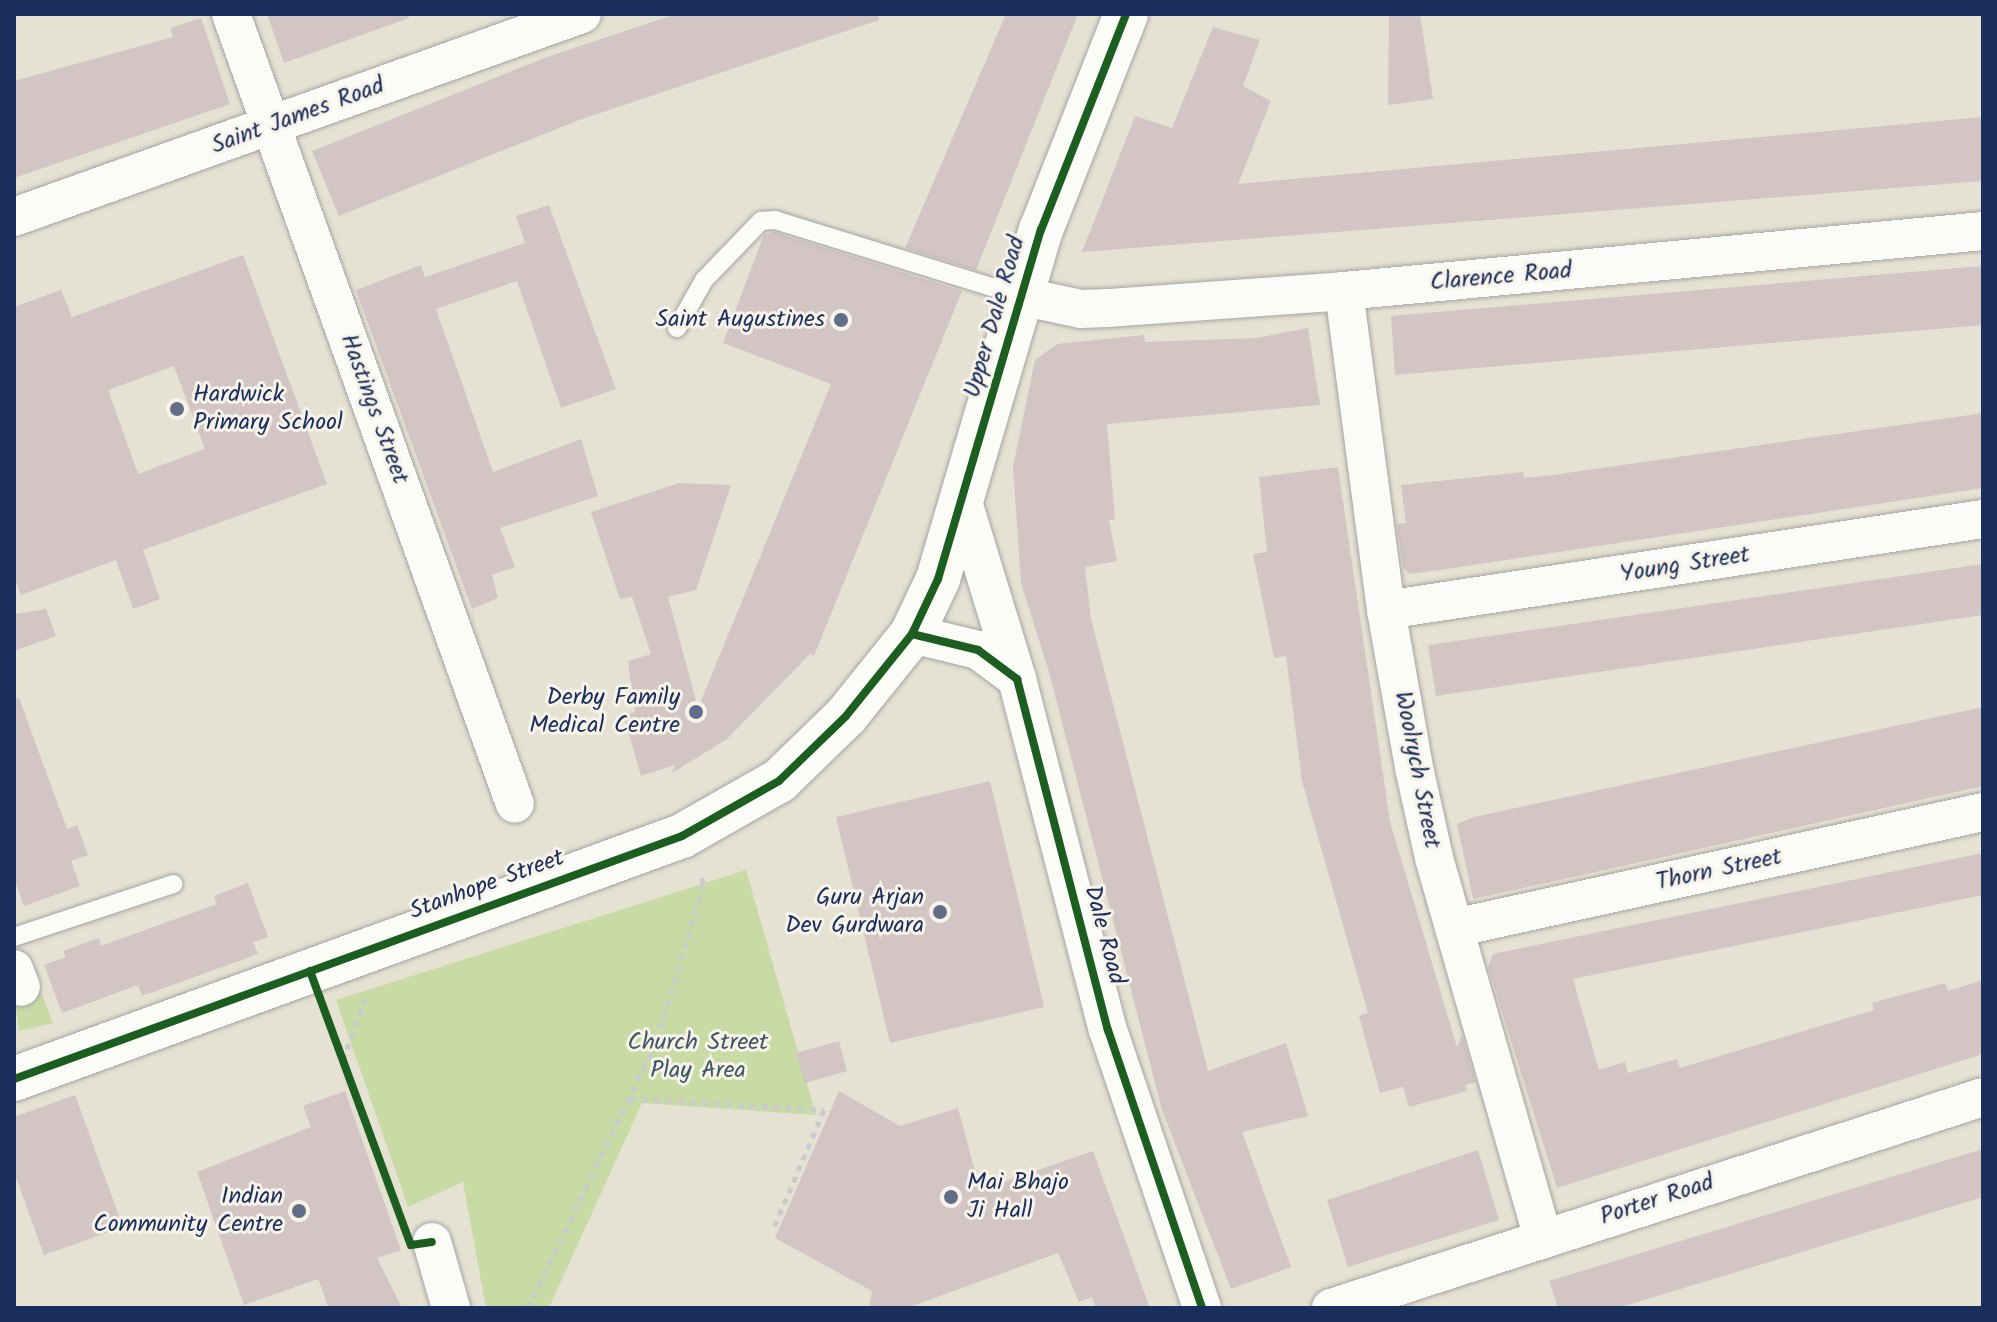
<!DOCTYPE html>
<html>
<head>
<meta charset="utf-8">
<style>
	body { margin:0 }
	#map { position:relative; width:1997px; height:1322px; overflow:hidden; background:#e6e2d3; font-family:Kalam,sans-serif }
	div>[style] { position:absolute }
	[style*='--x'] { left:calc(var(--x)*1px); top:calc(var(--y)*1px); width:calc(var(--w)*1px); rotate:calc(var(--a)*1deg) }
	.green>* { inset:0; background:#c8dba5 }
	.building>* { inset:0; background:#d2c5c3 }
	.path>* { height:5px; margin-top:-2.5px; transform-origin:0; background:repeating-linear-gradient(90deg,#cacbcb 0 6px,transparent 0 12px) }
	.roads { filter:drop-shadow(0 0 2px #a5a5a2) drop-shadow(0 0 2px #a5a5a2) }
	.service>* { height:18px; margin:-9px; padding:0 9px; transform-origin:9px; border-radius:9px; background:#fbfbf8 }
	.minor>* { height:38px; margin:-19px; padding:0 19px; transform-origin:19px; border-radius:19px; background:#fbfbf8 }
	.tertiary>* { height:44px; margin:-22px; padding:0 22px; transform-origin:22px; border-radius:22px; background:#fbfbf8 }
	.cycleway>* { height:8px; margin:-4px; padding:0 4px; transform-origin:4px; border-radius:4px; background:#1b5e20 }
	.dots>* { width:22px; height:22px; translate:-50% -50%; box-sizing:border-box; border:4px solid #f7f3e8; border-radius:50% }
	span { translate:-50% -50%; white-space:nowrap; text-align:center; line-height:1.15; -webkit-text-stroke:6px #f7f3e8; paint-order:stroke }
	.street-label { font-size:24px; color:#1b2f5e }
	.poi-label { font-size:24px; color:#1b2f5e }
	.right { translate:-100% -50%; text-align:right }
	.left { translate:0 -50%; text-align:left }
	.park-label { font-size:24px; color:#405866 }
	.frame { position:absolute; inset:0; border:16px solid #1b2f5e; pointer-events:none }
</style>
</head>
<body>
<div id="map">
	<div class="green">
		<i style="clip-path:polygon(746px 870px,816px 1115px,642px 1103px,549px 1308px,486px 1308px,463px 1182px,408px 1207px,336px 1000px)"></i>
		<i style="clip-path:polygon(38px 984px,53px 1023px,19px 1031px,14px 993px)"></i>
	</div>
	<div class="building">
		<i style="clip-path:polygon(267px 14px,408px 14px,409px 18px,284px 63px)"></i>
		<i style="clip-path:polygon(676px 14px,878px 14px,879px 20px,579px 120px,339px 216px,312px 151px,544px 58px)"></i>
		<i style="clip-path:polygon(1006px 14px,1078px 14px,976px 270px,905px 248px)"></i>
		<i style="clip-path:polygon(1389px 14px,1420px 14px,1433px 99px,1388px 105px)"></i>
		<i style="clip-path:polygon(201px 18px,230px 104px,14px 178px,14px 81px,173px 37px,170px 28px)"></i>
		<i style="clip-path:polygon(1213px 27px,1260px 40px,1243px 86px,1271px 101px,1238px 184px,1983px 117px,1983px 181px,1082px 252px,1135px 116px,1172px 128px)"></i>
		<i style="clip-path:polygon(549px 205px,616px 389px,561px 408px,517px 281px,436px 309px,493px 472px,581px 439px,598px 496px,500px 528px,515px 567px,492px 575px,498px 598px,472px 609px,356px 290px,421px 265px,425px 277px,525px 243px,516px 216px)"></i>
		<i style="clip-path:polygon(774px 232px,962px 291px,814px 656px,810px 654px,727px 739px,672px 773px,675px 765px,641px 776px,624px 716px,635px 712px,628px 661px,651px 654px,632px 597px,620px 599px,591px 512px,679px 483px,731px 485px,696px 590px,668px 597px,698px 708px,831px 384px,723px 343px,764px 235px)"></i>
		<i style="clip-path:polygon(evenodd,243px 255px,327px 484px,143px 550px,160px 599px,133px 609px,116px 560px,21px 595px,14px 577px,14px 307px,61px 290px,72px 317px,243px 255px,174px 366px,205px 449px,138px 474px,108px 390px,174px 366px)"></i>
		<i style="clip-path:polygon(1983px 266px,1983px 325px,1395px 375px,1391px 316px)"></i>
		<i style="clip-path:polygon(1308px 328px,1320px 405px,1107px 424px,1115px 519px,1109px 520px,1117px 561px,1085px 567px,1091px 619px,1208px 1071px,1286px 1043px,1308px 1116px,1242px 1132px,1291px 1267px,1231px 1289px,1162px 1110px,1049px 672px,1021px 583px,1013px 467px,1035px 360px,1057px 344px,1144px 335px,1145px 342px,1256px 338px)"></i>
		<i style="clip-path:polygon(1983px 413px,1983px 488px,1446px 569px,1410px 574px,1403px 568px,1397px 524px,1406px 523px,1401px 485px,1523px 472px,1524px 478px,1553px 475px)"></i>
		<i style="clip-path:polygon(1338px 467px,1390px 822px,1457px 1047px,1462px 1035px,1476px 1082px,1465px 1085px,1467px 1091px,1409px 1107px,1403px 1087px,1380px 1093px,1359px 1016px,1368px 1013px,1302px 781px,1286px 656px,1274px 658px,1253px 554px,1267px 552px,1259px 477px)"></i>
		<i style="clip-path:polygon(1983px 564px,1983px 615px,1436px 696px,1428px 645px)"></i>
		<i style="clip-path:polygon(46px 609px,56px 636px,14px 651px,14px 614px)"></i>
		<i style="clip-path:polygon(19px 698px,67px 829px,77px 825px,88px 855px,71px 861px,80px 886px,24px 906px,14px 878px,14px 699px)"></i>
		<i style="clip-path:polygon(1983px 707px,1983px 786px,1473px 899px,1457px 824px,1474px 817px)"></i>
		<i style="clip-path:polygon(990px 781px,1044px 1007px,890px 1043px,836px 817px)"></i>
		<i style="clip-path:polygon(1983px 853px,1983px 895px,1573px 979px,1599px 1070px,1625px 1062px,1628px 1073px,1677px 1059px,1680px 1068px,1874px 1010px,1872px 1003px,1945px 983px,1948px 991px,1983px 980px,1983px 1054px,1557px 1188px,1488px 967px,1493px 954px)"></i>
		<i style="clip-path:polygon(248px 883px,268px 937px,253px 942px,258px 954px,142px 996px,138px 985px,62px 1013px,44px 965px,66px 957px,63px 951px,99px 938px,101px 946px,217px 904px,214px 896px)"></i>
		<i style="clip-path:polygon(839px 1041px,847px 1071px,805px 1083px,796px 1053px)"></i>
		<i style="clip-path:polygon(345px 1091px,401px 1250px,377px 1258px,402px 1308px,329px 1308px,318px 1279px,244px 1305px,197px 1172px,311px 1127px,303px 1106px)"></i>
		<i style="clip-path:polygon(839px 1091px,900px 1126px,958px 1108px,980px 1190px,1093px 1151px,1150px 1308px,1096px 1308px,1092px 1297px,1079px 1302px,1058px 1253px,907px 1308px,869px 1308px,872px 1291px,775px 1238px)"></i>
		<i style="clip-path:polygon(75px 1095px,123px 1227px,44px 1255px,14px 1172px,14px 1117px)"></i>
		<i style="clip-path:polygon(1983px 1149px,1983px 1197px,1618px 1308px,1558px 1308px,1549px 1281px)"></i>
		<i style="clip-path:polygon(1478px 1150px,1499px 1220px,1348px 1267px,1327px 1200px)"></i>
	</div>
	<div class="path">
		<i style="--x:343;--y:1060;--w:71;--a:-70.3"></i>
		<i style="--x:630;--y:1098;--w:194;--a:3.5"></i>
		<i style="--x:824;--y:1110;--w:127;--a:113.1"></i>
		<i style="--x:528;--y:1308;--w:297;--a:-64.3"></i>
		<i style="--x:657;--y:1040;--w:164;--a:-73.3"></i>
		<i style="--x:704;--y:883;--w:11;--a:-117"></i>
	</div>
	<div class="roads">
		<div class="service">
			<i style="--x:677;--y:328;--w:55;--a:-60.6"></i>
			<i style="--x:704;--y:280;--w:82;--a:-46"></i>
			<i style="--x:761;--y:221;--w:14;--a:-4"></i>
			<i style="--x:775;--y:220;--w:257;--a:17.2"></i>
			<i style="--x:14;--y:937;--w:168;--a:-18.4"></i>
		</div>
		<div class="minor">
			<i style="--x:231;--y:14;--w:839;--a:70.23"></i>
			<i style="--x:14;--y:217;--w:603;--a:-19.67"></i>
			<i style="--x:1344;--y:291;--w:322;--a:82.5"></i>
			<i style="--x:1386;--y:610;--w:165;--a:79.9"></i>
			<i style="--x:1415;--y:772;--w:88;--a:77.5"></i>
			<i style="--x:1434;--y:858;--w:394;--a:74"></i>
			<i style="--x:1020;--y:296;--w:62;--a:12"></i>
			<i style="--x:1081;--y:309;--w:27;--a:-2"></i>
			<i style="--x:1108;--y:308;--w:237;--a:-4.1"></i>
			<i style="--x:1344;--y:291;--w:642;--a:-5.36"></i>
			<i style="--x:963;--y:502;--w:185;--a:73"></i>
			<i style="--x:1017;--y:679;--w:363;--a:75.5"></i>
			<i style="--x:1108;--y:1030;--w:293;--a:71.3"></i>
			<i style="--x:1386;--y:610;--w:604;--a:-8.67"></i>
			<i style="--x:912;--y:634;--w:68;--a:13.6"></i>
			<i style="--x:978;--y:650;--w:49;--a:36.6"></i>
			<i style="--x:1454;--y:928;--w:542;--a:-12.37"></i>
			<i style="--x:14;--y:969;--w:19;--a:69"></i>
			<i style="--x:432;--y:1242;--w:69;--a:73.9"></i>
			<i style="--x:1331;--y:1308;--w:685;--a:-17.93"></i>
		</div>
		<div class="tertiary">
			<i style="--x:14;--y:1079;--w:711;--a:-19.99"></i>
			<i style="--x:682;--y:836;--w:112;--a:-29.6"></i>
			<i style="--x:779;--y:781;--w:93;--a:-44.1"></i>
			<i style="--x:846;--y:716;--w:105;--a:-51.2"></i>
			<i style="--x:912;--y:634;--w:61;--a:-64.7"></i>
			<i style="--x:938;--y:579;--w:364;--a:-73.6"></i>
			<i style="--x:1041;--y:230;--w:232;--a:-68.5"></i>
		</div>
	</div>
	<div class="cycleway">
		<i style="--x:912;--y:634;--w:68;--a:13.6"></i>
		<i style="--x:978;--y:650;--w:49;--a:36.6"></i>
		<i style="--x:1017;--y:679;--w:363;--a:75.5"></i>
		<i style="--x:1108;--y:1030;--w:293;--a:71.3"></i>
		<i style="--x:310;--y:971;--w:292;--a:69.8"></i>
		<i style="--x:411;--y:1245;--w:21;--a:-8"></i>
		<i style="--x:14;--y:1079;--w:711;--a:-19.99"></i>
		<i style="--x:682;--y:836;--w:112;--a:-29.6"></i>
		<i style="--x:779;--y:781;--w:93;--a:-44.1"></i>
		<i style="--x:846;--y:716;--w:105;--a:-51.2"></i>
		<i style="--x:912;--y:634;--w:61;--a:-64.7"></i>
		<i style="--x:938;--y:579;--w:364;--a:-73.6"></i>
		<i style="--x:1041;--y:230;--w:232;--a:-68.5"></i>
	</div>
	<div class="dots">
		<i style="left:841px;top:320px;background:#626e87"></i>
		<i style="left:177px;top:409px;background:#626e87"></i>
		<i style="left:696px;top:712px;background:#626e87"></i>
		<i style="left:940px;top:912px;background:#626e87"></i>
		<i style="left:951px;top:1197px;background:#626e87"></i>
		<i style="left:299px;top:1211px;background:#626e87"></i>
	</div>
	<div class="street-label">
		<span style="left:298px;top:116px;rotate:-20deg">Saint James Road</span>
		<span style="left:1501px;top:277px;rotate:-5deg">Clarence Road</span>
		<span style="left:995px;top:317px;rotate:-74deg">Upper Dale Road</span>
		<span style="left:374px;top:409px;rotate:70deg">Hastings Street</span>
		<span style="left:1685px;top:565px;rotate:-9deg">Young Street</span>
		<span style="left:1417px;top:770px;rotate:79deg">Woolrych Street</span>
		<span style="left:1719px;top:870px;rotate:-12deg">Thorn Street</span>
		<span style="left:487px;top:885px;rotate:-20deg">Stanhope Street</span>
		<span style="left:1104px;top:935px;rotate:75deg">Dale Road</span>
		<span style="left:1657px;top:1200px;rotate:-18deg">Porter Road</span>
	</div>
	<div class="poi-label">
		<span class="right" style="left:825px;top:320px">Saint Augustines</span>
		<span class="left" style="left:193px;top:409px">Hardwick<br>Primary School</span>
		<span class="right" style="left:680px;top:712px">Derby Family<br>Medical Centre</span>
		<span class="right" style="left:924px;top:912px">Guru Arjan<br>Dev Gurdwara</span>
		<span class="left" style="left:967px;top:1197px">Mai Bhajo<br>Ji Hall</span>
		<span class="right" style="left:283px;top:1211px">Indian<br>Community Centre</span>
	</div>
	<div class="park-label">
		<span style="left:698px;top:1057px">Church Street<br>Play Area</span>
	</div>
	<div class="frame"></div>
</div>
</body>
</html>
